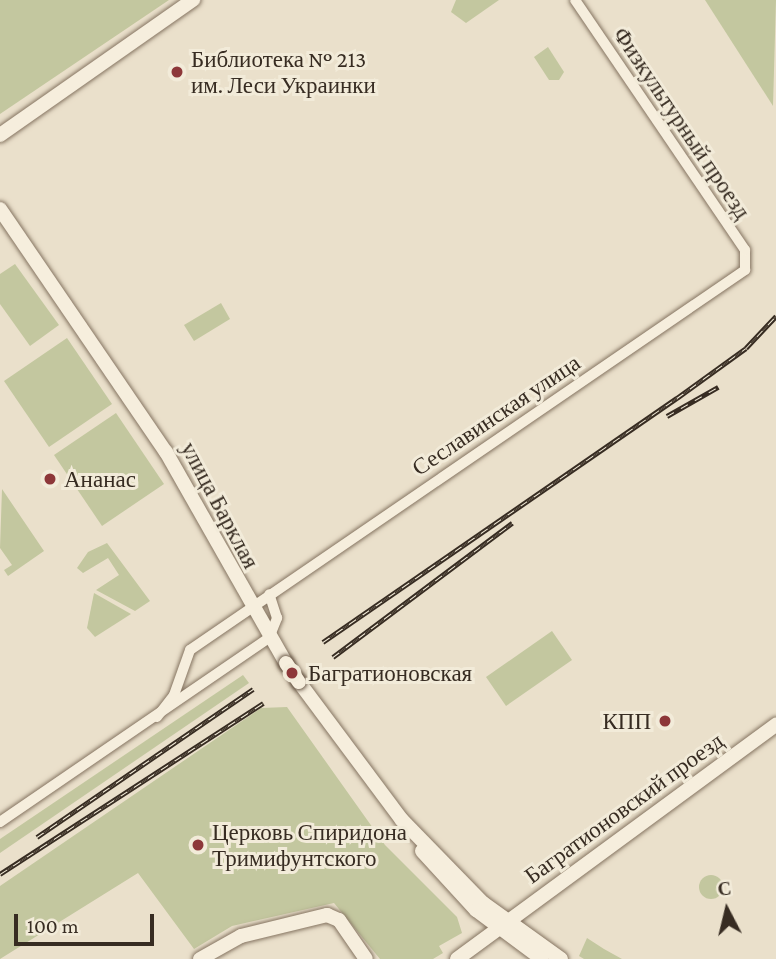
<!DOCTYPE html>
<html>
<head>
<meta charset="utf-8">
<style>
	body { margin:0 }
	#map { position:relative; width:776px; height:959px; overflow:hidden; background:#eae0cb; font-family:"Crimson Pro",serif }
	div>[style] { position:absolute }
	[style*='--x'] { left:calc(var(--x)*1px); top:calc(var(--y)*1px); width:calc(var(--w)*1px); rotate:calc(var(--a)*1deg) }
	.green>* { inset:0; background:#c3c79f }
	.round { border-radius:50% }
	.roads { filter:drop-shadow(0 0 2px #857461) drop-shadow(0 0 2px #857461) }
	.street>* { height:10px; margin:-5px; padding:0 5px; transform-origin:5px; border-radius:5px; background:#f6eedd }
	.secondary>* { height:14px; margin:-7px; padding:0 7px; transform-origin:7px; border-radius:7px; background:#f6eedd }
	.rail>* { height:5px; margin-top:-2.5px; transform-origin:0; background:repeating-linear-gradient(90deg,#f2ebd9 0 8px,#372c22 0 16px); box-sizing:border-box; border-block:2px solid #372c22 }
	.bridges { filter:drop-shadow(0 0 2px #675544) drop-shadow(0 0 2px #675544) }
	.secondary-bridge>* { height:14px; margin:-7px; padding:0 7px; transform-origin:7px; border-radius:7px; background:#f6eedd }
	.dots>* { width:19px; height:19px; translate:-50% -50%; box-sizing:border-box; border:4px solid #f2ebd9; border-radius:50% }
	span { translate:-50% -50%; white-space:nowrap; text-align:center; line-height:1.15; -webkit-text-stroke:6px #f2ebd9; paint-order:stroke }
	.poi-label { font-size:23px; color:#372c22 }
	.left { translate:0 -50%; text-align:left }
	.right { translate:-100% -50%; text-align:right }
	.street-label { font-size:23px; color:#372c22 }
	.north { position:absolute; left:692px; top:875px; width:70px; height:70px; -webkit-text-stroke:5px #f2ebd9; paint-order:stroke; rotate:353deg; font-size:19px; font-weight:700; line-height:28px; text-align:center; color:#372c22 }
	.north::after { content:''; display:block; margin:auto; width:24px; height:32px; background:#372c22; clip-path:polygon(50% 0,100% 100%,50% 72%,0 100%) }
	.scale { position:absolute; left:14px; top:914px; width:140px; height:32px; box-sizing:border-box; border:4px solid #372c22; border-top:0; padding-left:9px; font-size:21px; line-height:24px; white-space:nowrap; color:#372c22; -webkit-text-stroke:5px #f2ebd9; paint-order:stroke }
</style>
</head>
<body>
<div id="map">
	<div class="green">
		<i style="clip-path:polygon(0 0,169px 0,0 114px)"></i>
		<i style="clip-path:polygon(456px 0,499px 0,466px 23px,451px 12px)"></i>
		<i style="clip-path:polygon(705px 0,776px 0,773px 106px)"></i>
		<i style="clip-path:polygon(548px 47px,564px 72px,559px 80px,549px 80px,534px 57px)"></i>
		<i style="clip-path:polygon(15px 264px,59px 325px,30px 346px,0 304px,0 274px)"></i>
		<i style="clip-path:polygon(221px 303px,230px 319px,194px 341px,184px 325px)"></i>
		<i style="clip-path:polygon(67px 338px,112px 404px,49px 447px,4px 381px)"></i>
		<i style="clip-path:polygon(116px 413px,164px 484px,102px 526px,54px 455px)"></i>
		<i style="clip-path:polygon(2px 489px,44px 551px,8px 576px,4px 570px,12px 565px,0 548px)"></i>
		<i style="clip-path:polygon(107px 543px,150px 601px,135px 611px,96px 590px,119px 575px,108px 558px,83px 573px,77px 568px,88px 552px)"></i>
		<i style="clip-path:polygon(94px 593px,131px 614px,95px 637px,87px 628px)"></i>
		<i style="clip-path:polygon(552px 631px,572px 660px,506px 706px,486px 677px)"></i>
		<i style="clip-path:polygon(243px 675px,249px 683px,0 853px,0 839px)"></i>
		<i style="clip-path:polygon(287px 707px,385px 845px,457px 917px,462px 933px,439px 946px,443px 953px,433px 959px,380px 959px,334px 903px,232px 926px,194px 949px,138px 873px,0 959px,0 886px,261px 708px)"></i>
		<i class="round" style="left:699px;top:875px;width:24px;height:24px"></i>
		<i style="clip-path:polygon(587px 938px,604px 949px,622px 959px,584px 959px,579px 956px)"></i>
	</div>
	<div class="roads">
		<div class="street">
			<i style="--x:157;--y:717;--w:28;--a:-52"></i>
			<i style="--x:174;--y:695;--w:48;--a:-70.4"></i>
			<i style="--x:190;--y:650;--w:673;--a:-34.4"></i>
			<i style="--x:745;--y:270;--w:20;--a:-90"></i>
			<i style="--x:745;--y:250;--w:302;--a:-124.2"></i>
			<i style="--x:0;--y:822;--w:326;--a:-34.4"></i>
			<i style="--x:269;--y:638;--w:22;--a:-68"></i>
			<i style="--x:277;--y:618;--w:25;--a:-108"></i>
		</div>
		<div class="secondary">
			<i style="--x:0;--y:135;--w:236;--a:-35"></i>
			<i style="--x:0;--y:209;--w:294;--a:55.7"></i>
			<i style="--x:166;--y:452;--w:243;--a:60.4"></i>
			<i style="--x:299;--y:682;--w:172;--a:53.3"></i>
			<i style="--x:402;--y:820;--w:116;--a:45.7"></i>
			<i style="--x:483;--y:903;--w:96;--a:35.7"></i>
			<i style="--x:422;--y:851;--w:80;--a:47.5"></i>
			<i style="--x:476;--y:910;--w:82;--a:36.6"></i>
			<i style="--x:200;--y:959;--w:47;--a:-29.3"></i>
			<i style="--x:241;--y:936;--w:89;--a:-13.7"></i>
			<i style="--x:327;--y:915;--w:13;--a:23"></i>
			<i style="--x:339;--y:920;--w:47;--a:55.3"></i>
			<i style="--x:457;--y:959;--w:396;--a:-36.3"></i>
		</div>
	</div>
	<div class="rail">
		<i style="--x:667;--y:416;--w:59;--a:-29.6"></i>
		<i style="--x:323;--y:642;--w:430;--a:-34.6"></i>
		<i style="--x:677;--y:398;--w:85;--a:-35.9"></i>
		<i style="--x:746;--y:348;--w:44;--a:-46.8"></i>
		<i style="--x:333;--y:657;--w:224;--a:-36.8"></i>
		<i style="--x:37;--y:837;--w:262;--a:-34.4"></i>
		<i style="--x:0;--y:874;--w:314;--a:-33"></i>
	</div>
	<div class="bridges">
		<div class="secondary-bridge">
			<i style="--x:286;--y:663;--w:23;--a:56"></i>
		</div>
	</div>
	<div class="dots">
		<i style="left:177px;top:72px;background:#8d3739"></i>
		<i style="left:50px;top:479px;background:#8d3739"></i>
		<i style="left:292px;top:673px;background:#8d3739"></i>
		<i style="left:665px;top:721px;background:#8d3739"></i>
		<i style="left:198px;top:845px;background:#8d3739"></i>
	</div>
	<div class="poi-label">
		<span class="left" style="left:191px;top:72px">Библиотека № 213<br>им. Леси Украинки</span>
		<span class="left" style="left:64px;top:479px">Ананас</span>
		<span class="left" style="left:308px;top:673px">Багратионовская</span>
		<span class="right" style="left:651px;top:721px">КПП</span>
		<span class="left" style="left:212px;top:845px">Церковь Спиридона<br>Тримифунтского</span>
	</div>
	<div class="street-label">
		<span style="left:682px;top:123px;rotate:56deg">Физкультурный проезд</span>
		<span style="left:496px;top:415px;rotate:-34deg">Сеславинская улица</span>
		<span style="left:220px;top:505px;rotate:62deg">улица Барклая</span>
		<span style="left:624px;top:808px;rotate:-36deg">Багратионовский проезд</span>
	</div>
	<div class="north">С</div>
	<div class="scale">100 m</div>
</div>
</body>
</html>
